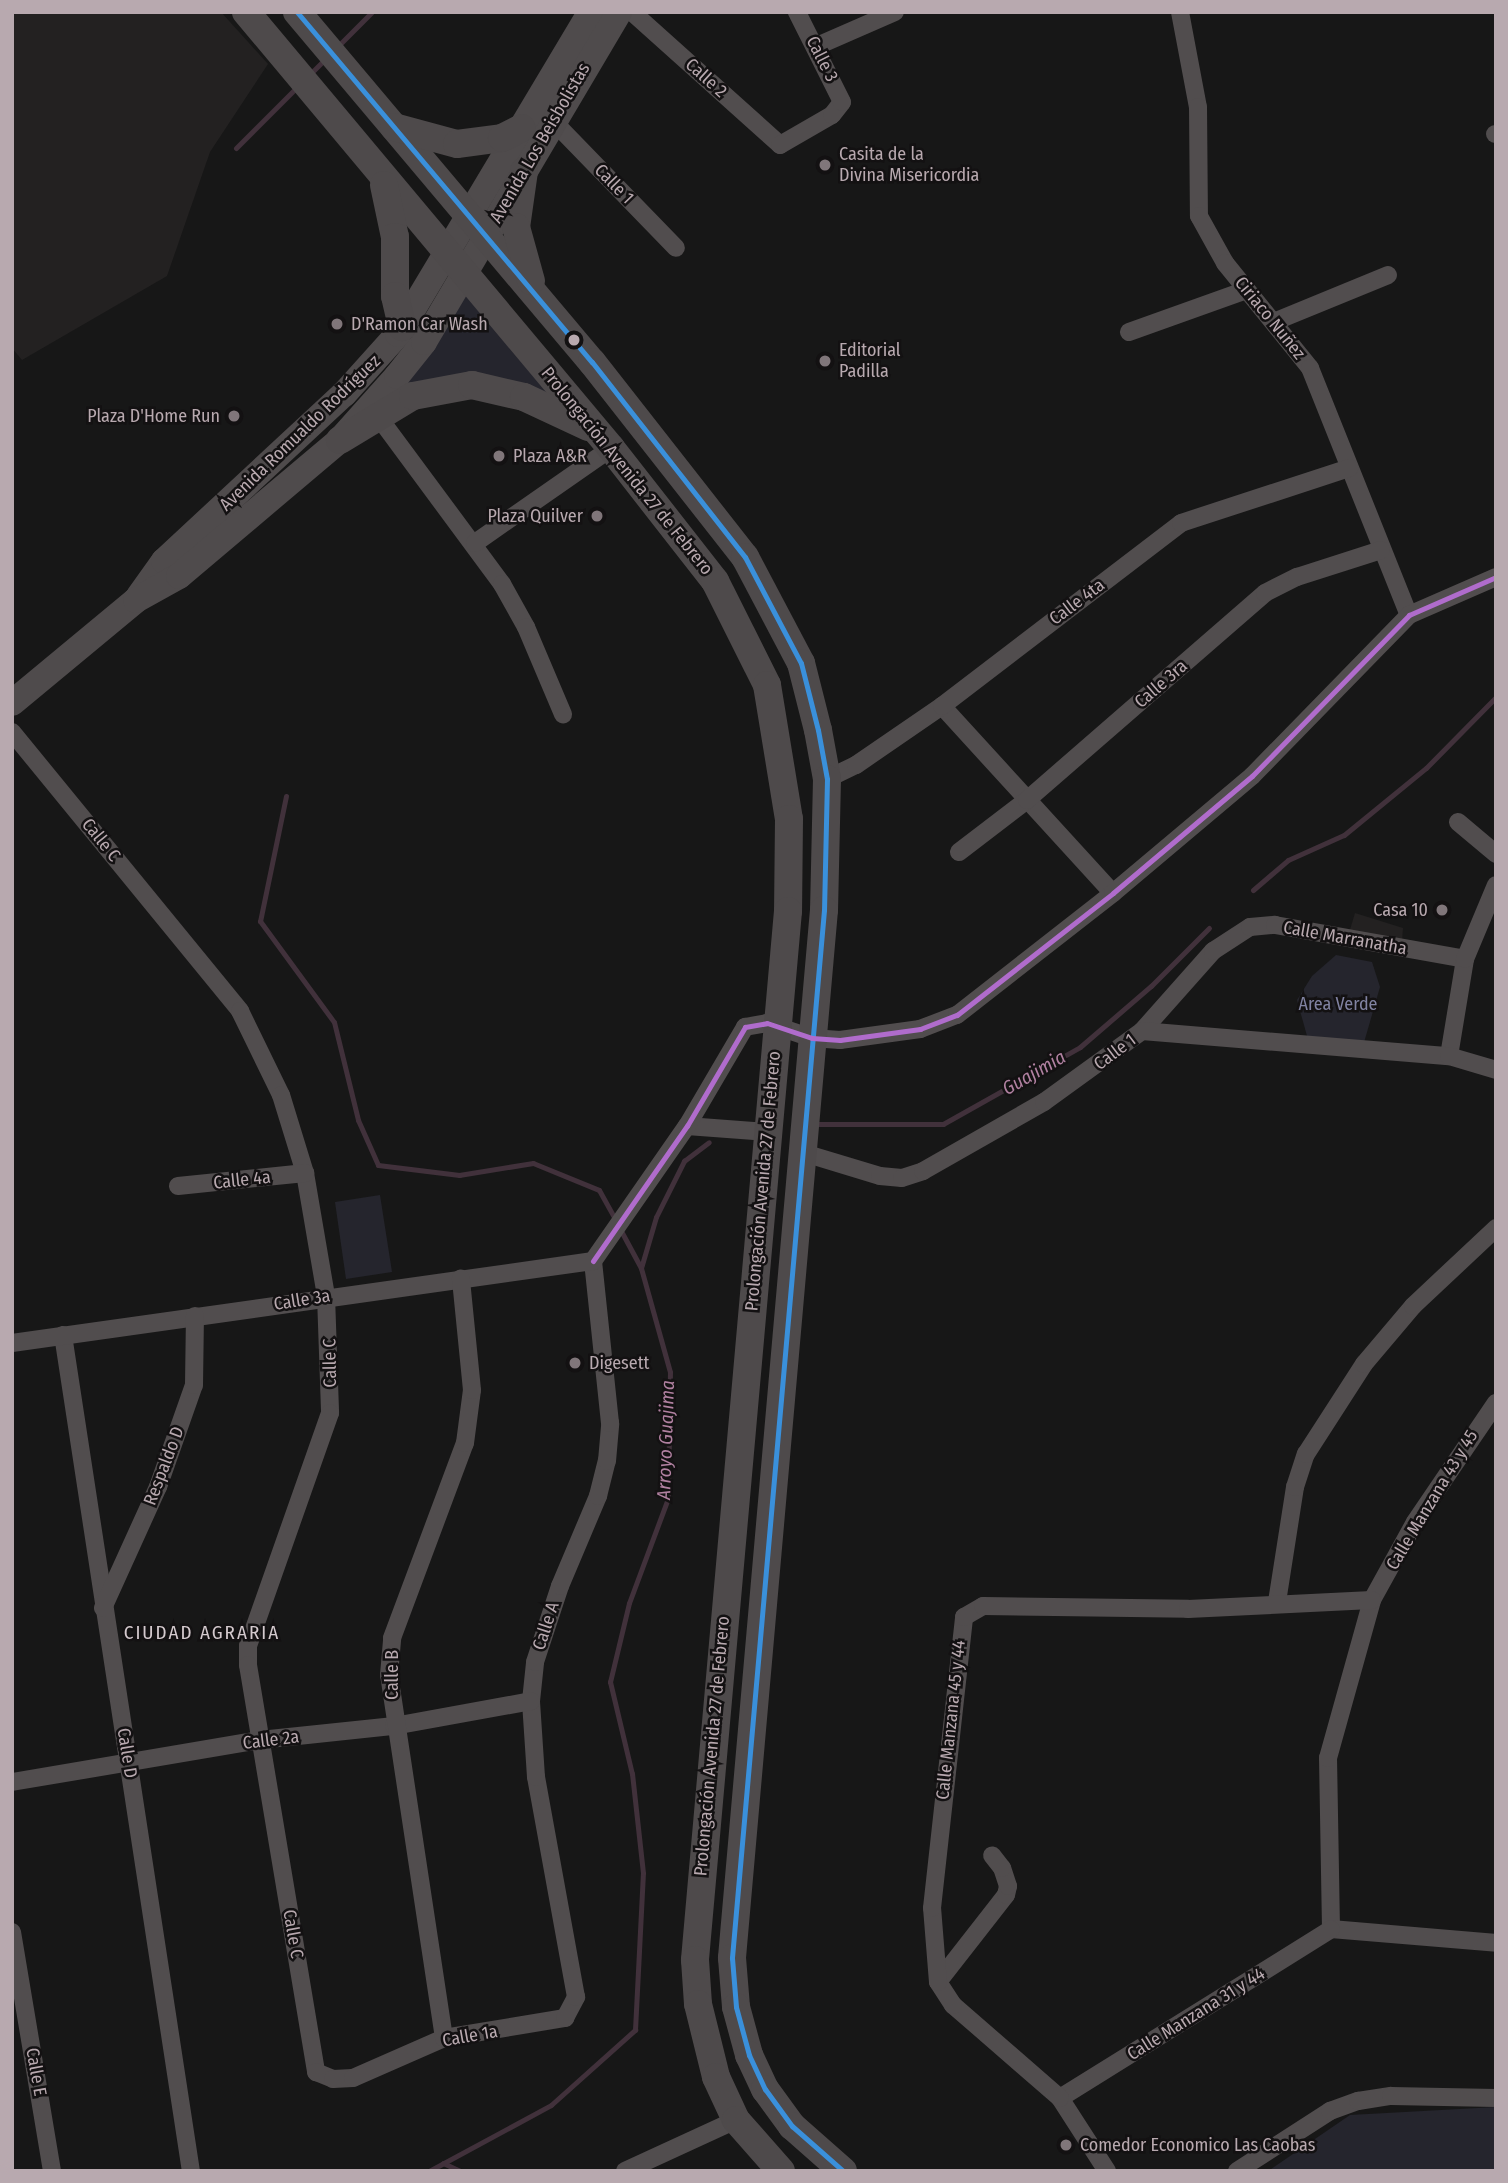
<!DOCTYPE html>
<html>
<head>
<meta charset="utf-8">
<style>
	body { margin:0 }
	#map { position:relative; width:1508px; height:2183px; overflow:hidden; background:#171717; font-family:"Fira Sans Condensed",sans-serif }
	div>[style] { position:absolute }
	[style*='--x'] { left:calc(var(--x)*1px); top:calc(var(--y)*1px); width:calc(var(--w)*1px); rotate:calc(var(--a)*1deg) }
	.built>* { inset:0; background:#232121 }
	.green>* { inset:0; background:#25252d }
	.stream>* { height:5px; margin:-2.5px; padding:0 2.5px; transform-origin:2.5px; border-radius:2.5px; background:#41313b }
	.street>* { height:18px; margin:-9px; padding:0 9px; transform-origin:9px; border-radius:9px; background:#514d4e }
	.secondary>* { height:26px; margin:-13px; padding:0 13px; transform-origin:13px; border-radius:13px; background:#4f4b4c }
	.primary>* { height:28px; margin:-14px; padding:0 14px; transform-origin:14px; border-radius:14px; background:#4e4a4b }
	.bus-1>* { height:5px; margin:-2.5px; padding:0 2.5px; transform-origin:2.5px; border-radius:2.5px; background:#3a90db }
	.bus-2>* { height:5px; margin:-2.5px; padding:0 2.5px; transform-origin:2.5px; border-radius:2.5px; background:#b06ccc }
	.dots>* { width:19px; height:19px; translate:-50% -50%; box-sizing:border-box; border:4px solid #131112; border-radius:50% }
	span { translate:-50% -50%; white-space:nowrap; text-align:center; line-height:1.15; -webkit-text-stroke:5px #131112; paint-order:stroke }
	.street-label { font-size:18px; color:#b8a9af }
	.poi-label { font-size:18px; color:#b8a9af }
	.left { translate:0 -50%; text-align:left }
	.right { translate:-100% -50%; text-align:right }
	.park-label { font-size:18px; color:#8183a2 }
	.water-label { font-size:19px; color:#b181a1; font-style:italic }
	.neighbourhood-label { font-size:19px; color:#d4cace; letter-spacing:2px }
	.frame { position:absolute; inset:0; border:14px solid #b8a9af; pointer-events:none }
</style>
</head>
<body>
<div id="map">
	<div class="built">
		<i style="clip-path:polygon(12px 12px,221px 12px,268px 64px,210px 152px,167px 276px,22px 360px,12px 348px)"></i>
		<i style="clip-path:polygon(1355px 913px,1403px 928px,1402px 942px,1349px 933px)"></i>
	</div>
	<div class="green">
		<i style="clip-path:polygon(466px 294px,565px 409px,410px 390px,407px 382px)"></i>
		<i style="clip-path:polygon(1336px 955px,1372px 962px,1380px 987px,1363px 1046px,1309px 1043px,1297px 1000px,1312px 976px)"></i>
		<i style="clip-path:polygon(380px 1195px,392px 1272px,346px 1279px,335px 1202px)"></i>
		<i style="clip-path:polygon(1496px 2107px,1496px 2171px,1268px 2171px,1350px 2115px)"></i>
	</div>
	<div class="stream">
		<i style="--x:337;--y:47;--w:49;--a:-45"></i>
		<i style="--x:310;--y:74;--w:21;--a:-45"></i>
		<i style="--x:236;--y:148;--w:88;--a:-45"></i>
		<i style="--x:286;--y:796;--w:128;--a:101.7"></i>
		<i style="--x:260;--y:921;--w:125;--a:53.8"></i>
		<i style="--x:334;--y:1022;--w:101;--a:76.2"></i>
		<i style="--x:358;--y:1120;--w:49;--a:66"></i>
		<i style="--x:378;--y:1165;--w:82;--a:7"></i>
		<i style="--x:459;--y:1175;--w:75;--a:-9.2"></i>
		<i style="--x:533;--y:1163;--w:71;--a:22.2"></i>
		<i style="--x:599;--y:1190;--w:35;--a:61"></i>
		<i style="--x:1253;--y:890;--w:46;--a:-40.6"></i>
		<i style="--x:1288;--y:860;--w:61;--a:-24.1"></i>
		<i style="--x:1344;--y:835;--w:106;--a:-39.3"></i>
		<i style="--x:1426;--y:768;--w:100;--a:-45.4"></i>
		<i style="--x:818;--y:1124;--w:125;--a:0"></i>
		<i style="--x:943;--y:1124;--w:157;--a:-29.3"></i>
		<i style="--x:1080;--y:1047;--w:94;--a:-40.7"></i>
		<i style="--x:1151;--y:986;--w:82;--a:-45"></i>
		<i style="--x:641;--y:1268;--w:53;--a:-73.6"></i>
		<i style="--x:656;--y:1217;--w:63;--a:-63.4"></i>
		<i style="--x:684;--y:1161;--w:31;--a:-37"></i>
		<i style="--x:443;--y:2163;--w:19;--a:25"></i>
		<i style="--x:429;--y:2171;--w:139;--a:-28.4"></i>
		<i style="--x:551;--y:2105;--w:113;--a:-41.8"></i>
		<i style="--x:635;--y:2030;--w:157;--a:-87.1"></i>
		<i style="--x:643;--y:1873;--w:100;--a:-96.3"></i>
		<i style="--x:632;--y:1774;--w:95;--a:-103.4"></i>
		<i style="--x:610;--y:1682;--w:81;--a:-76.5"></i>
		<i style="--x:629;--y:1603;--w:112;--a:-69.6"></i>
		<i style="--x:668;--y:1498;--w:126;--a:-89.1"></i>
		<i style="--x:670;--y:1372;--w:108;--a:-105.6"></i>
		<i style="--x:641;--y:1268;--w:44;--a:-118.3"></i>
	</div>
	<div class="street">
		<i style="--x:632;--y:12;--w:199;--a:41.9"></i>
		<i style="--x:780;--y:145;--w:60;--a:-30"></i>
		<i style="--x:832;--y:115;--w:16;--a:-52"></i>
		<i style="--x:842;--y:102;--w:101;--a:-116.6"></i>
		<i style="--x:1180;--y:12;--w:97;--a:79.3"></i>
		<i style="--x:1198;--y:107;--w:109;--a:89.5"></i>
		<i style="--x:1199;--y:216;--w:54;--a:61"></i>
		<i style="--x:1225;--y:263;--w:135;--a:51"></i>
		<i style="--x:1310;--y:368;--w:266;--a:68.2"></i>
		<i style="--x:817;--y:46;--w:85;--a:-23.6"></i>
		<i style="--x:552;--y:120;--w:178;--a:45.9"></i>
		<i style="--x:1495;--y:134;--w:1;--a:0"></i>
		<i style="--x:1276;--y:321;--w:121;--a:-22.3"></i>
		<i style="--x:1129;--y:332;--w:124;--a:-19.7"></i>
		<i style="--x:377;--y:415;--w:210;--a:53.5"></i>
		<i style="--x:502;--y:584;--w:49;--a:60.8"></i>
		<i style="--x:526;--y:627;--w:95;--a:67"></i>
		<i style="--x:475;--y:543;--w:166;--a:-34.9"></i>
		<i style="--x:942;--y:706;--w:253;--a:47.6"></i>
		<i style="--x:12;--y:732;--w:360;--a:50.7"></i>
		<i style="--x:240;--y:1011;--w:93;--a:64"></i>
		<i style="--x:281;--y:1095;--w:82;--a:72.9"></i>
		<i style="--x:305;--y:1173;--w:125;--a:80.3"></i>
		<i style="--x:326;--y:1296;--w:117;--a:88"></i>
		<i style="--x:330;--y:1413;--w:247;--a:109.4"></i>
		<i style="--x:248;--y:1646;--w:19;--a:90"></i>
		<i style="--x:248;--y:1665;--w:413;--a:80.5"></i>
		<i style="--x:316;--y:2072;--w:18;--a:22"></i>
		<i style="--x:333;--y:2079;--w:20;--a:-3"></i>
		<i style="--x:353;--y:2078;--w:99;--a:-23.7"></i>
		<i style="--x:444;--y:2038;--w:123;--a:-9.4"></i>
		<i style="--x:565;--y:2018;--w:24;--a:-62"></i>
		<i style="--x:576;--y:1997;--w:224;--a:-100.3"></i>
		<i style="--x:536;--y:1777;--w:76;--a:-93.8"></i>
		<i style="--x:531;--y:1701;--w:39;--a:-84"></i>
		<i style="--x:535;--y:1662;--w:80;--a:-71.8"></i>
		<i style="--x:560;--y:1586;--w:98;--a:-67.1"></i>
		<i style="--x:598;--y:1496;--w:36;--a:-76"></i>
		<i style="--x:607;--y:1461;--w:38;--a:-85"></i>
		<i style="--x:610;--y:1423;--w:163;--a:-96"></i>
		<i style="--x:827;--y:779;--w:32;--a:-26"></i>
		<i style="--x:856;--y:765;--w:104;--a:-34.5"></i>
		<i style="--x:942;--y:706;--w:301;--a:-37.4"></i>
		<i style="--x:1181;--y:523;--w:177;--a:-18.1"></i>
		<i style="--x:1458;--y:822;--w:50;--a:40.1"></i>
		<i style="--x:959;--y:852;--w:86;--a:-37.4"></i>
		<i style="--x:1027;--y:800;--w:315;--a:-41"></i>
		<i style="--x:1265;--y:593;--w:36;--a:-27"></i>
		<i style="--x:1297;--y:577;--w:88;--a:-17.8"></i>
		<i style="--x:1142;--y:1031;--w:107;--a:-48.4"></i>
		<i style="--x:1213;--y:951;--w:44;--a:-33"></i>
		<i style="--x:1250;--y:927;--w:25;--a:-5"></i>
		<i style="--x:1275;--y:925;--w:193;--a:10.1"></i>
		<i style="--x:1449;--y:1056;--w:98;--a:-80.6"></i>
		<i style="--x:1465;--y:959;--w:80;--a:-67.3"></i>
		<i style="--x:687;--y:1126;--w:80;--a:4.3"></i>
		<i style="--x:804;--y:1153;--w:79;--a:16.8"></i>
		<i style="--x:880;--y:1176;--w:22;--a:5"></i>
		<i style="--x:902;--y:1178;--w:22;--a:-18"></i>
		<i style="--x:923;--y:1171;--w:139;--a:-29.7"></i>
		<i style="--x:1044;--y:1102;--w:121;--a:-35.9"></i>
		<i style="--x:1142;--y:1031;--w:308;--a:4.7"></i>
		<i style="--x:1449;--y:1056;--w:49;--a:16.6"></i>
		<i style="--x:178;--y:1186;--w:128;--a:-5.8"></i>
		<i style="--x:593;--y:1261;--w:165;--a:-55.2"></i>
		<i style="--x:687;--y:1126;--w:115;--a:-59.6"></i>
		<i style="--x:745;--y:1027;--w:22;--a:-10"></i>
		<i style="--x:767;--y:1023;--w:47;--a:18.4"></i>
		<i style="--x:812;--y:1038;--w:28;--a:4"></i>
		<i style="--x:840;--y:1040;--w:81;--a:-7.8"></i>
		<i style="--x:920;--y:1029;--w:40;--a:-21"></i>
		<i style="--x:957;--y:1015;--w:198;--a:-38"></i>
		<i style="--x:1113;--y:893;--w:182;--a:-40.1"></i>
		<i style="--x:1252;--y:776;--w:225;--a:-45.7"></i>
		<i style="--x:1409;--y:615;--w:95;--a:-23.6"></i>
		<i style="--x:63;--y:1335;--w:846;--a:81.3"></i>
		<i style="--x:12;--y:1343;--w:587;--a:-8.03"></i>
		<i style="--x:1277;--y:1602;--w:116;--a:-81.1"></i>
		<i style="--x:1295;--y:1487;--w:35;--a:-72"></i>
		<i style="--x:1306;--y:1454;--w:107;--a:-57.2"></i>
		<i style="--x:1364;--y:1364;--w:76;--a:-49.8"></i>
		<i style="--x:1413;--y:1306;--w:114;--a:-43.2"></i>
		<i style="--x:103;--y:1608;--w:133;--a:-65.6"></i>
		<i style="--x:158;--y:1487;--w:108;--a:-70.6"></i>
		<i style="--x:194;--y:1385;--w:69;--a:-89.2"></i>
		<i style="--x:12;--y:1782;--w:252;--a:-9.6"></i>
		<i style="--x:260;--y:1740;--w:135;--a:-6"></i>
		<i style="--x:394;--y:1726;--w:139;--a:-10.3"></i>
		<i style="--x:1331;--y:1929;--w:171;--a:-91"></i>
		<i style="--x:1328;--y:1758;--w:164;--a:-74.4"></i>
		<i style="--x:1372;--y:1600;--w:89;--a:-61.1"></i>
		<i style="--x:1415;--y:1522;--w:144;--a:-55.8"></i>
		<i style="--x:1331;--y:1929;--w:166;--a:4.8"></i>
		<i style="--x:12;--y:1932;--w:242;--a:80.5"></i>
		<i style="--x:938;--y:1982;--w:110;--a:-52"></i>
		<i style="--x:1006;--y:1895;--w:9;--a:-77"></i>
		<i style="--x:1008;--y:1886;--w:19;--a:-108"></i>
		<i style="--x:1002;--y:1868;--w:16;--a:-128"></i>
		<i style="--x:444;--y:2038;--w:367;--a:-98.6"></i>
		<i style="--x:389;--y:1675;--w:37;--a:-85"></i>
		<i style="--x:392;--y:1638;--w:208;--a:-69.5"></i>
		<i style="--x:465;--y:1443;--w:53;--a:-82.5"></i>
		<i style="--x:472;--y:1390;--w:112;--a:-95.7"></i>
		<i style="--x:1060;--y:2098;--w:319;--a:-31.9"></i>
		<i style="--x:625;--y:2171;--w:122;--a:-24.7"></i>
		<i style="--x:1107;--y:2171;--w:87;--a:-122.8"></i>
		<i style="--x:1060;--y:2098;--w:142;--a:-139"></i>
		<i style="--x:953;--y:2005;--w:27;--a:-123"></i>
		<i style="--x:938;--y:1982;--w:74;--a:-94.6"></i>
		<i style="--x:932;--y:1908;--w:293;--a:-83.7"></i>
		<i style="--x:964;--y:1617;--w:22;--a:-30"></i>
		<i style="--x:983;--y:1606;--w:205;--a:0.8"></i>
		<i style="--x:1188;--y:1609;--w:184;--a:-2.8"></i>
		<i style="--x:1237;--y:2171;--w:111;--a:-32.8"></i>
		<i style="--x:1330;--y:2111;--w:30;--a:-20"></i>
		<i style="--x:1358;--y:2101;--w:33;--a:-9"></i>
		<i style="--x:1391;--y:2096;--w:105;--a:1.1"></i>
	</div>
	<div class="secondary">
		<i style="--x:139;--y:596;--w:43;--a:-54.5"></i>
		<i style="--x:164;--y:561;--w:246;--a:-42.9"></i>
		<i style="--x:344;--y:394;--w:81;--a:-48"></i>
		<i style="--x:398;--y:334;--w:375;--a:-59.1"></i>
		<i style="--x:12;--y:703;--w:161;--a:-39.7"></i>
		<i style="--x:136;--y:600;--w:49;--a:-29.2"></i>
		<i style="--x:179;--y:576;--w:211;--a:-40.2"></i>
		<i style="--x:340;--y:440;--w:86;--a:-48.3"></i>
		<i style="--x:397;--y:376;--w:43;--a:-51.5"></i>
		<i style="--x:424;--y:342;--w:383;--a:-59.4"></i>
	</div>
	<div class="primary">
		<i style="--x:246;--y:12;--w:569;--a:50.07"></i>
		<i style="--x:611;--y:448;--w:169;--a:52"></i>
		<i style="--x:715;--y:581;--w:116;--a:63.4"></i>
		<i style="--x:767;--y:685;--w:136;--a:80.7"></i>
		<i style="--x:789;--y:819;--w:92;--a:90.6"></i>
		<i style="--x:788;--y:911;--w:1053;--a:95.07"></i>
		<i style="--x:695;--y:1960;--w:44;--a:86.1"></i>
		<i style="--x:698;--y:2004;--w:75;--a:76.1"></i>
		<i style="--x:716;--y:2077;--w:47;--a:65.1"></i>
		<i style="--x:736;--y:2120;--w:68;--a:48.6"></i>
		<i style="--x:297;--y:12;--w:458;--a:49.9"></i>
		<i style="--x:592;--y:362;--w:248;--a:51.9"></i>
		<i style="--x:745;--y:557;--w:120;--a:62.2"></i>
		<i style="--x:801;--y:663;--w:69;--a:75.8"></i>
		<i style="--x:818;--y:730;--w:50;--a:79.6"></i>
		<i style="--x:827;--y:779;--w:131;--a:91.3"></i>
		<i style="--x:824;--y:910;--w:1052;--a:95.02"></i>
		<i style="--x:732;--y:1958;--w:49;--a:85.3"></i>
		<i style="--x:736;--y:2007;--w:50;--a:74.8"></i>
		<i style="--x:749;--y:2055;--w:38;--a:65"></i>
		<i style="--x:765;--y:2089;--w:46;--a:53.9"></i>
		<i style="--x:792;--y:2126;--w:68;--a:41.4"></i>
		<i style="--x:394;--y:127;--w:65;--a:15.1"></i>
		<i style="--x:457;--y:144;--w:45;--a:-7.6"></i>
		<i style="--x:502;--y:138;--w:22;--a:-27"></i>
		<i style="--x:524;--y:171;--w:57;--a:98.1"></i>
		<i style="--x:516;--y:227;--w:56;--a:74.5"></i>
		<i style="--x:384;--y:185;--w:53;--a:78.1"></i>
		<i style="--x:395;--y:237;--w:59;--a:90"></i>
		<i style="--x:395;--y:296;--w:32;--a:77"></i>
		<i style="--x:340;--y:440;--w:85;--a:-31.1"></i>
		<i style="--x:413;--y:396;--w:60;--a:-10.6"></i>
		<i style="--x:472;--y:385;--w:53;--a:13"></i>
		<i style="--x:524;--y:397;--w:71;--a:25.1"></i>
	</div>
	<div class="bus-1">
		<i style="--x:297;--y:12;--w:458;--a:49.9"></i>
		<i style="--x:592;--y:362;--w:248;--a:51.9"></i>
		<i style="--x:745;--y:557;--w:120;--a:62.2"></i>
		<i style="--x:801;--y:663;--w:69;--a:75.8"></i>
		<i style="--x:818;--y:730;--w:50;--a:79.6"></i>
		<i style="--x:827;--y:779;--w:131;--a:91.3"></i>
		<i style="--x:824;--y:910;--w:1052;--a:95.02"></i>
		<i style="--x:732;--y:1958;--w:49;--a:85.3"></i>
		<i style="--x:736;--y:2007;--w:50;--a:74.8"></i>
		<i style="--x:749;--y:2055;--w:38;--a:65"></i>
		<i style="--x:765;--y:2089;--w:46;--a:53.9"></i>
		<i style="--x:792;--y:2126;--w:68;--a:41.4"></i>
	</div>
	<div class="bus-2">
		<i style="--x:593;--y:1261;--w:165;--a:-55.2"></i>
		<i style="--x:687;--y:1126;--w:115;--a:-59.6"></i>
		<i style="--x:745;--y:1027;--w:22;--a:-10"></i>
		<i style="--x:767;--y:1023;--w:47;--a:18.4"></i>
		<i style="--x:812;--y:1038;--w:28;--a:4"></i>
		<i style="--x:840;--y:1040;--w:81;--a:-7.8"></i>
		<i style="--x:920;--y:1029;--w:40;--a:-21"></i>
		<i style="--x:957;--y:1015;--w:198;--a:-38"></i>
		<i style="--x:1113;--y:893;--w:182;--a:-40.1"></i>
		<i style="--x:1252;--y:776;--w:225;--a:-45.7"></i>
		<i style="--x:1409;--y:615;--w:95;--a:-23.6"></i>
	</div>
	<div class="dots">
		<i style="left:825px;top:165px;background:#80767a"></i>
		<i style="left:337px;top:324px;background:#80767a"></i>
		<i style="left:574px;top:340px;background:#b8a9af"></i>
		<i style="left:825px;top:361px;background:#80767a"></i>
		<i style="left:234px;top:416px;background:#80767a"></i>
		<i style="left:499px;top:456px;background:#80767a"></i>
		<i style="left:597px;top:516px;background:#80767a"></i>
		<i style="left:1442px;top:910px;background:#80767a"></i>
		<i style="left:575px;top:1363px;background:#80767a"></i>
		<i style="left:1066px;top:2145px;background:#80767a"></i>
	</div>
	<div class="street-label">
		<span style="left:822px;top:59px;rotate:63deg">Calle 3</span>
		<span style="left:706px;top:78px;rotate:42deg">Calle 2</span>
		<span style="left:540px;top:143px;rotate:-60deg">Avenida Los Beisbolistas</span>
		<span style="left:614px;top:184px;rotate:46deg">Calle 1</span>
		<span style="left:1270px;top:318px;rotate:51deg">Ciriaco Nuñez</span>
		<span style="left:300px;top:433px;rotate:-44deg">Avenida Romualdo Rodríguez</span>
		<span style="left:627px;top:471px;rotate:51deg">Prolongación Avenida 27 de Febrero</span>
		<span style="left:1077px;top:602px;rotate:-37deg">Calle 4ta</span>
		<span style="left:1161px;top:684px;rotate:-41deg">Calle 3ra</span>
		<span style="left:101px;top:840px;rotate:51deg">Calle C</span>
		<span style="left:1345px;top:938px;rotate:10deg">Calle Marranatha</span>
		<span style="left:1115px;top:1052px;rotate:-37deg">Calle 1</span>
		<span style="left:242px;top:1180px;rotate:-6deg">Calle 4a</span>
		<span style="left:763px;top:1181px;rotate:-85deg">Prolongación Avenida 27 de Febrero</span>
		<span style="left:302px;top:1300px;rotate:-9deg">Calle 3a</span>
		<span style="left:330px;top:1363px;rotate:-91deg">Calle C</span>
		<span style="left:164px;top:1466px;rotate:-69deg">Respaldo D</span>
		<span style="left:1432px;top:1500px;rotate:-59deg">Calle Manzana 43 y 45</span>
		<span style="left:546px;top:1626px;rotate:-72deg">Calle A</span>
		<span style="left:392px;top:1675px;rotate:-90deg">Calle B</span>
		<span style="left:951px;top:1720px;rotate:-84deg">Calle Manzana 45 y 44</span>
		<span style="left:271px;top:1740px;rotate:-7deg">Calle 2a</span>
		<span style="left:712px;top:1746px;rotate:-85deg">Prolongación Avenida 27 de Febrero</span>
		<span style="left:127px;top:1753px;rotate:81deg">Calle D</span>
		<span style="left:293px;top:1934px;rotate:80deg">Calle C</span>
		<span style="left:1196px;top:2014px;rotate:-32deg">Calle Manzana 31 y 44</span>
		<span style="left:470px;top:2036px;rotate:-10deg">Calle 1a</span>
		<span style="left:36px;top:2072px;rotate:80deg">Calle E</span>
	</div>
	<div class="poi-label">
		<span class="left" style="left:839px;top:165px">Casita de la<br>Divina Misericordia</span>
		<span class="left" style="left:351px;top:324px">D'Ramon Car Wash</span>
		<span class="left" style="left:839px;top:361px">Editorial<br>Padilla</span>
		<span class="right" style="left:220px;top:416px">Plaza D'Home Run</span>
		<span class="left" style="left:513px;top:456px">Plaza A&amp;R</span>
		<span class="right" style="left:583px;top:516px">Plaza Quilver</span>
		<span class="right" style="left:1428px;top:910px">Casa 10</span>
		<span class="left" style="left:589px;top:1363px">Digesett</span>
		<span class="left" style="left:1080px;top:2145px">Comedor Economico Las Caobas</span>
	</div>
	<div class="park-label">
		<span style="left:1338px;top:1004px">Area Verde</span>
	</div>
	<div class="water-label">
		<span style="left:1034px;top:1073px;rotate:-30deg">Guajimia</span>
		<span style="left:666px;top:1440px;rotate:-88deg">Arroyo Guajima</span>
	</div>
	<div class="neighbourhood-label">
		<span style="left:202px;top:1633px">CIUDAD AGRARIA</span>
	</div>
	<div class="frame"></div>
</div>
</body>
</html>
